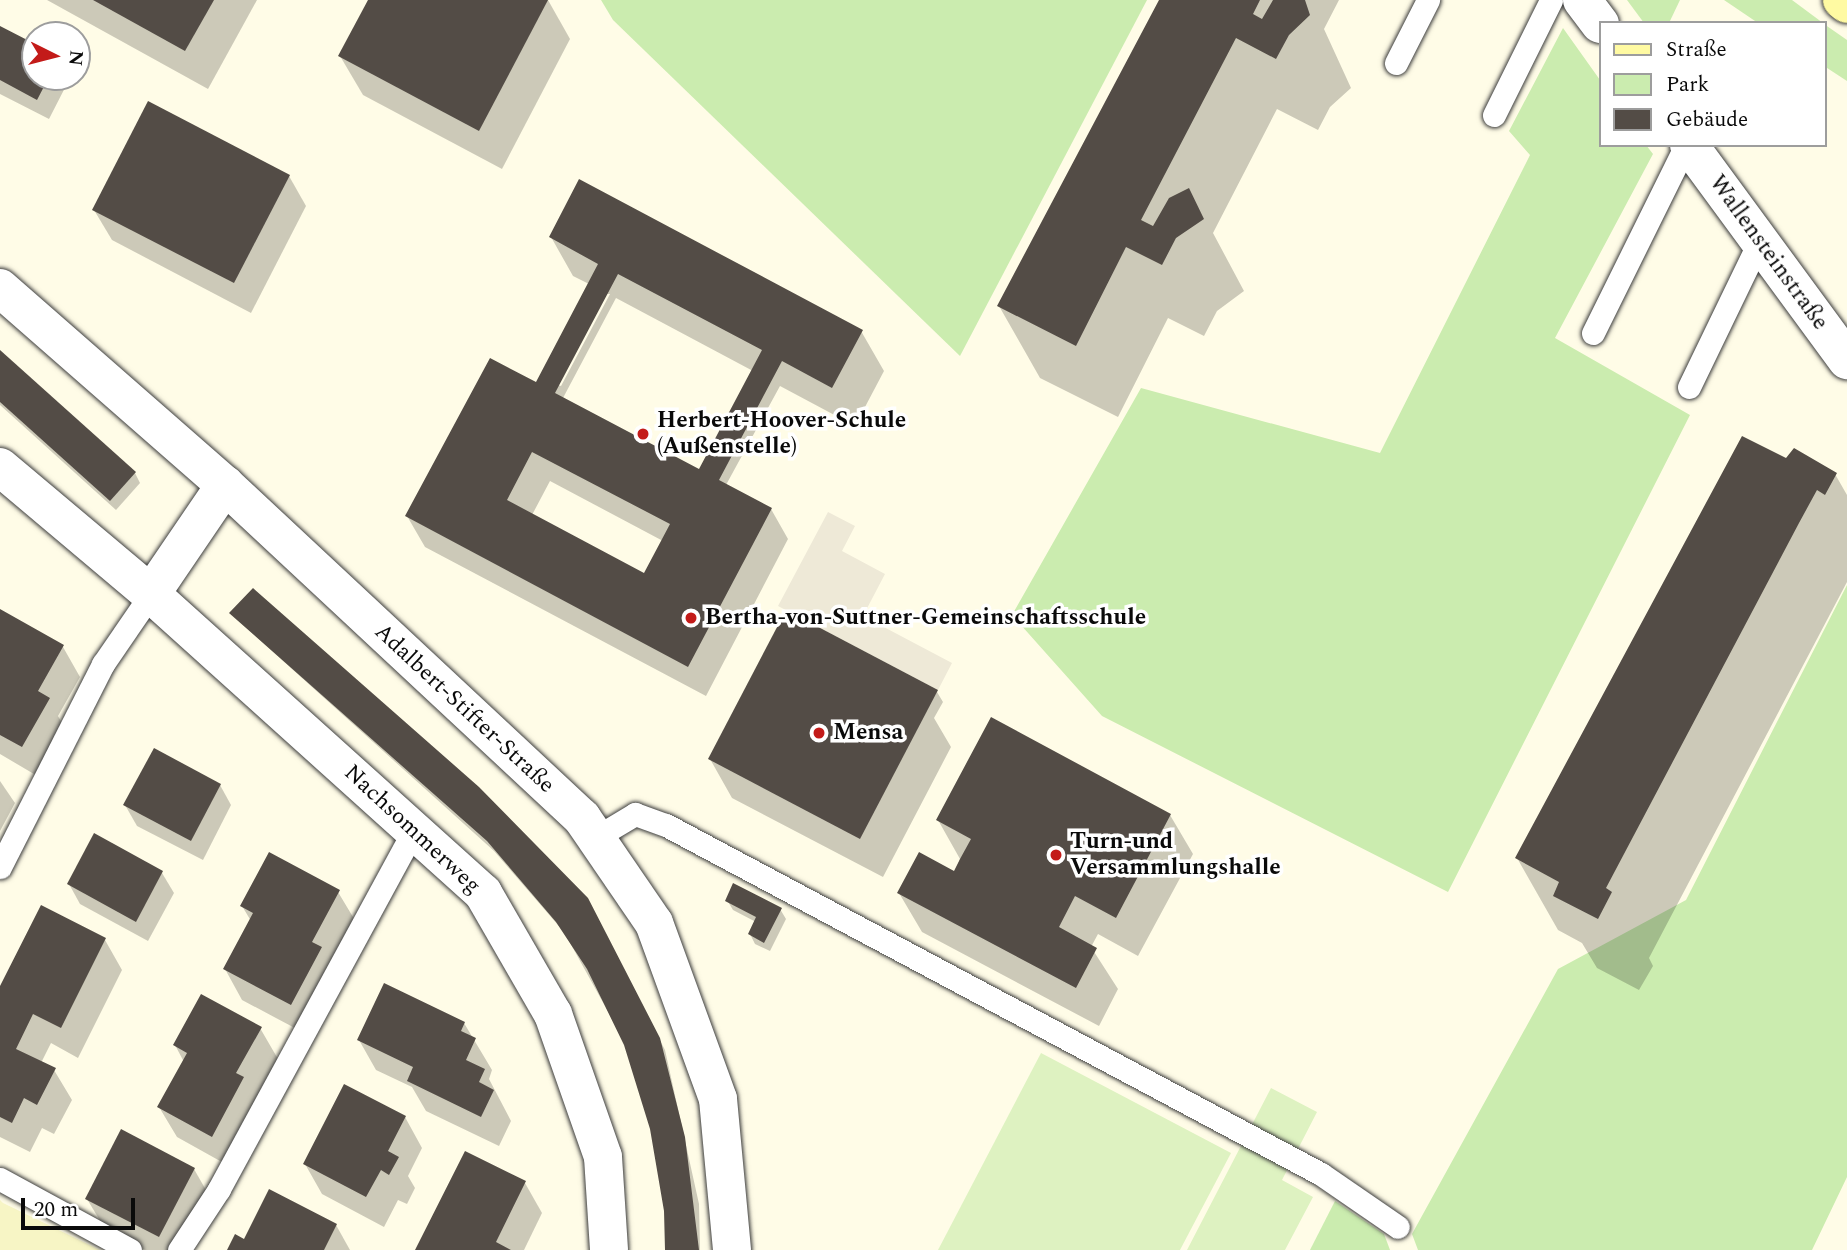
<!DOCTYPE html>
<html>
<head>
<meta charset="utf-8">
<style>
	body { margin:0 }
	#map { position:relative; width:1847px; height:1250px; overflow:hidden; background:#fffce7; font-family:Spectral,serif }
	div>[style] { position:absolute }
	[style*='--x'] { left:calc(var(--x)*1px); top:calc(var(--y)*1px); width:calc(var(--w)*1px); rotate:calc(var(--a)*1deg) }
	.farmland>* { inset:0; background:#f7f5c5 }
	.green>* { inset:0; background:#cbecaf }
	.pitch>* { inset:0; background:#def2c1 }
	.plaza>* { inset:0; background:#eee9d7 }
	.shadow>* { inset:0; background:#0003 }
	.building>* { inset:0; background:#534c46 }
	.roads { filter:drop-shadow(0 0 2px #3d3d3d) drop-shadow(0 0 2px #3d3d3d) }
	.lane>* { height:23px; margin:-11.5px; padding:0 11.5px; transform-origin:11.5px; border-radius:11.5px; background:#fff }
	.street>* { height:38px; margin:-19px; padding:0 19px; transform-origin:19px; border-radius:19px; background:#fff }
	.secondary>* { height:38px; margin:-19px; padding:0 19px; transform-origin:19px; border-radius:19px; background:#fffaa2 }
	.dots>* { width:19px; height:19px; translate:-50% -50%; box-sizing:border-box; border:4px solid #fff; border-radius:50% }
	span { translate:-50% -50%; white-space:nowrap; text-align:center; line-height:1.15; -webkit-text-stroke:7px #fff; paint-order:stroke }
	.street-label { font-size:23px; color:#0a0a0a }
	.poi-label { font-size:23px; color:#0a0a0a; font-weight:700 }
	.left { translate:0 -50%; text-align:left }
	.legend { position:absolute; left:1599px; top:21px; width:228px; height:126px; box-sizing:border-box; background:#fff; border:2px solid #9d9d9d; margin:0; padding:9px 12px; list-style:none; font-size:21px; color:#0a0a0a }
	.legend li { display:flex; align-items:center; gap:14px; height:35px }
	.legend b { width:35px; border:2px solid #9d9d9d }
	.north { position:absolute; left:21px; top:21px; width:70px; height:70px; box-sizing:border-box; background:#fff; border:2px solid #9d9d9d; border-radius:50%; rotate:96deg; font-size:19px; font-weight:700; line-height:28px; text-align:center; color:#0a0a0a }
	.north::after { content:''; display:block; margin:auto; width:24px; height:32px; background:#c31b19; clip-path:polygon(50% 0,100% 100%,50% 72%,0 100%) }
	.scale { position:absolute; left:21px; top:1198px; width:114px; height:32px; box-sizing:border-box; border:4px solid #0a0a0a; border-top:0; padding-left:9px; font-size:21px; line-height:24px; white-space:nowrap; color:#0a0a0a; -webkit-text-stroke:5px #fff; paint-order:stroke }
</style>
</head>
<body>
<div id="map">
	<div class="farmland">
		<i style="clip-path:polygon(0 1200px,3px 1203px,100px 1250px,0 1250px)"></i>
	</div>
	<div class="green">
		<i style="clip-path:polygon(601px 0,1147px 0,960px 356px,613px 20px)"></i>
		<i style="clip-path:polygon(1627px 0,1680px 0,1669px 23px,1644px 23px)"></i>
		<i style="clip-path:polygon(1724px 0,1792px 0,1823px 23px,1758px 23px)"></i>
		<i style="clip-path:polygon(1824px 24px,1847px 40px,1847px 81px,1824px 66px)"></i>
		<i style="clip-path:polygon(1563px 28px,1600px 80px,1600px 145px,1646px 145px,1653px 154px,1555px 338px,1690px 415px,1448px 892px,1102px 716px,1012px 615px,1141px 388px,1380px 453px,1530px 155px,1509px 131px)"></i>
		<i style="clip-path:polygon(1847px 585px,1847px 1177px,1812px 1250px,1418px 1250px,1412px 1234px,1558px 969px,1686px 900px)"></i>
		<i style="clip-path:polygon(1335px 1201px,1384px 1234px,1390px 1250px,1310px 1250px)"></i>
	</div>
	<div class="pitch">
		<i style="clip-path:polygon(1041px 1053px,1231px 1153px,1180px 1250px,938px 1250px)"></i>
		<i style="clip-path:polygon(1271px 1088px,1317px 1112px,1282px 1180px,1313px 1197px,1285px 1250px,1187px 1250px)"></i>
	</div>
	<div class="plaza">
		<i style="clip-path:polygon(828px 512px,855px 526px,842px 551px,885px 574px,863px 616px,952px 663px,938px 690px,778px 606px)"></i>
	</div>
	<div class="shadow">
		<i style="clip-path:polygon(47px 0,257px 0,208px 89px)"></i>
		<i style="clip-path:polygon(370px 0,548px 0,570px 39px,502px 169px,363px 95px,340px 56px)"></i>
		<i style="clip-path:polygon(1160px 0,1339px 0,1324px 29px,1351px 88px,1330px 107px,1318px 130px,1277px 109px,1213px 233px,1244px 291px,1217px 311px,1204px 336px,1168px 318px,1118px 417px,1040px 378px,999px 306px)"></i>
		<i style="clip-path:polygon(0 28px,35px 46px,35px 77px,70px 78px,49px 119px,0 94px)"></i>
		<i style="clip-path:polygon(289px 176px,306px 206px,251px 313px,112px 240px,94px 210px)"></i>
		<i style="clip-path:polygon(evenodd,551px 237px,861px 331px,884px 371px,855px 426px,780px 386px,726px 485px,771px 509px,788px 539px,706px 696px,425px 547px,407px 516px,536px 384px,589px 284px,573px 276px,551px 237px,606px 294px,610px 294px,561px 386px,558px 385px,606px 294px,551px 237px,616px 298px,753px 371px,700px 471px,563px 398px,616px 298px,551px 237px,550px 481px,663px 541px,645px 575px,532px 515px,550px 481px)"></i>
		<i style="clip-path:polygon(0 352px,135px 473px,140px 483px,116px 510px,0 405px)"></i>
		<i style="clip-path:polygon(1787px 461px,1835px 474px,1847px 495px,1847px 582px,1649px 958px,1653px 966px,1639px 990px,1597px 968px,1582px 943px,1558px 930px,1517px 858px)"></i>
		<i style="clip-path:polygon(0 611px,63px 647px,80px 677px,58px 716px,66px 730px,39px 777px,0 754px)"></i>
		<i style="clip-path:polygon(787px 612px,937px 692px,943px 702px,934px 718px,951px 747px,883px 877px,732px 798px,710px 759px)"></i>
		<i style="clip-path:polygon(231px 614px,593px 910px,665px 1050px,699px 1204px,700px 1250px,665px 1250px,666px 1211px,652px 1128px,626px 1044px,564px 932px,494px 851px)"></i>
		<i style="clip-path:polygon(0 781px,15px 803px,0 831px)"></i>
		<i style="clip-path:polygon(220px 785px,231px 805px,203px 860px,137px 826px,125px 805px)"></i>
		<i style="clip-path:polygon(1170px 815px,1193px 854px,1138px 956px,1098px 934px,1091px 947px,1118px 989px,1099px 1026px,922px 932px,899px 893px,955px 873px,960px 859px,938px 820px)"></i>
		<i style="clip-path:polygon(162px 873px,174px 893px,148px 941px,80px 904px,69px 884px)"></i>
		<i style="clip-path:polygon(338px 892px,356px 922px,308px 1035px,242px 1000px,225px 969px,251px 921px,242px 906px)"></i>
		<i style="clip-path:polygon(727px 900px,780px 909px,786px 919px,770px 951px,755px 944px,750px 934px,756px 922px,733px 910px)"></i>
		<i style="clip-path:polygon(105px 940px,122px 970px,78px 1058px,51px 1043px,41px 1063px,54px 1070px,72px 1100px,54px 1134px,42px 1128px,30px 1152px,0 1137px,0 990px)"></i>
		<i style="clip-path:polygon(464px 1023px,492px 1070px,489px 1079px,511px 1121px,499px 1146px,426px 1111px,412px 1087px,376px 1070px,359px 1040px)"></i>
		<i style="clip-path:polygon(260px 1028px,278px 1059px,229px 1166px,177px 1137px,159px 1107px,184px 1062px,175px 1045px)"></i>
		<i style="clip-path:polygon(405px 1117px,422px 1148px,408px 1176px,415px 1188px,407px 1204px,398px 1200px,384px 1227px,322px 1194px,305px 1164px)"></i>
		<i style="clip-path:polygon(194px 1169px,211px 1199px,185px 1250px,145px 1250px,105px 1229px,87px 1199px)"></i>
		<i style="clip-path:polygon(525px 1183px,542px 1213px,524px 1250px,417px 1250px)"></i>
		<i style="clip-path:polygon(336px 1225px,350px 1250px,229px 1250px,245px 1241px)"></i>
	</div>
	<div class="building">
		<i style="clip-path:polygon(93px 0,214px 0,185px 51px)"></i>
		<i style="clip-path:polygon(368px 0,548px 0,479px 131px,338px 56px)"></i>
		<i style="clip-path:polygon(1159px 0,1260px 0,1253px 14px,1262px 19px,1273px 0,1305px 0,1310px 15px,1289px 35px,1276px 59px,1236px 38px,1141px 220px,1153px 226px,1169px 198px,1189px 188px,1204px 219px,1176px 238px,1162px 265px,1126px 247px,1076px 346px,997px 306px)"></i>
		<i style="clip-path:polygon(0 26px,35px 44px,35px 77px,49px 77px,37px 100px,0 80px)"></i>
		<i style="clip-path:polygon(148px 101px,290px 175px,234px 283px,92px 210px)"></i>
		<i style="clip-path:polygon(evenodd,579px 179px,863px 330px,832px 388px,782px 361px,719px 480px,772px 508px,688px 667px,405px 516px,490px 358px,536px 382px,598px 264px,549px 237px,579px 179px,618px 274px,762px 350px,699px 469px,555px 393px,618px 274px,579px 179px,532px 452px,670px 524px,644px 573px,507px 500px,532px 452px)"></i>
		<i style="clip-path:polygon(0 350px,136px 472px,110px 501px,0 402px)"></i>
		<i style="clip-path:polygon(1742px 436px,1786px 458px,1794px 448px,1837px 473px,1825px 495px,1817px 490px,1799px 523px,1606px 888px,1612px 892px,1598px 919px,1553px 896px,1559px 882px,1515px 858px)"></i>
		<i style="clip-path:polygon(253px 588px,479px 787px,588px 898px,660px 1038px,685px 1137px,699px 1250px,665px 1250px,664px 1211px,650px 1129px,624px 1045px,587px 969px,556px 922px,487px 841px,229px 613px)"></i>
		<i style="clip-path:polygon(0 609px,64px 645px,38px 691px,50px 698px,22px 747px,0 735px)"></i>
		<i style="clip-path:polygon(786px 610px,938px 690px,860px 839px,708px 759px)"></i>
		<i style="clip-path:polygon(991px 717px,1171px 814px,1116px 918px,1075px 896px,1059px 927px,1097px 948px,1076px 988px,897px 893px,919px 852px,954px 871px,960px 859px,971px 839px,936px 820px)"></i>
		<i style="clip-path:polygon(154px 748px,221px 784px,191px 841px,123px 805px)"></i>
		<i style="clip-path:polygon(94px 833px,163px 871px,136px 922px,67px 884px)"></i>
		<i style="clip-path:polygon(269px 852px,340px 890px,312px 942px,322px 947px,291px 1005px,223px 969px,253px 913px,240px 906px)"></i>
		<i style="clip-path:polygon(733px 883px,782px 908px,764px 943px,748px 934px,756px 917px,725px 901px)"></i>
		<i style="clip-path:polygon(41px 905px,106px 938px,61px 1028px,33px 1014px,16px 1049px,56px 1068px,37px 1105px,24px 1098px,12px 1123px,0 1117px,0 986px)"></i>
		<i style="clip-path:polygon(384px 983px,465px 1022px,461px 1031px,476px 1038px,466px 1060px,485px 1069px,479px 1082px,494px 1090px,481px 1117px,407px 1081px,413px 1067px,357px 1040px)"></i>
		<i style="clip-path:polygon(201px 994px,262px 1027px,236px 1073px,244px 1077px,212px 1137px,157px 1107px,187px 1053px,173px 1045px)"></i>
		<i style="clip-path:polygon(344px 1084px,406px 1116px,388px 1151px,399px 1157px,389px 1175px,381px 1170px,366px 1197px,303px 1164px)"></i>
		<i style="clip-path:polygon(121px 1129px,195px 1168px,159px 1237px,85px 1199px)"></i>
		<i style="clip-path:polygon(465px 1151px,526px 1181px,496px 1242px,511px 1250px,415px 1250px)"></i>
		<i style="clip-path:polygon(269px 1189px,337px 1224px,324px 1250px,227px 1250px,235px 1234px,244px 1239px)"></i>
	</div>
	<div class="roads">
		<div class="lane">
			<i style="--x:1396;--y:63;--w:71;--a:-63.1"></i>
			<i style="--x:1494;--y:115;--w:128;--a:-63.6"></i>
			<i style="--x:1593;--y:333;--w:210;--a:-63.7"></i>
			<i style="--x:1689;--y:387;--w:161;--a:-64.2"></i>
			<i style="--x:595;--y:838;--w:47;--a:-31"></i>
			<i style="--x:635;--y:814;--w:33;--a:20"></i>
			<i style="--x:666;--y:825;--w:742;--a:28.05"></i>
			<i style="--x:1321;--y:1174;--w:93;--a:34.5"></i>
			<i style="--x:0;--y:867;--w:228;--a:-63.1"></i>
			<i style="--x:103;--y:664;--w:85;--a:-55.6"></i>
			<i style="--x:0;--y:1179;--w:148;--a:28.6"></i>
			<i style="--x:179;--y:1250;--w:73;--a:-56.7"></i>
			<i style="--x:219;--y:1189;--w:409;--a:-61.5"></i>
		</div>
		<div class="street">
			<i style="--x:1582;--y:0;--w:30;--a:53"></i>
			<i style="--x:1689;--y:145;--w:267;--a:53.7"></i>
			<i style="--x:0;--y:288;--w:299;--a:41.2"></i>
			<i style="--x:225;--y:485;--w:488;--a:43"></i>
			<i style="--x:582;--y:818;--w:127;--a:55.6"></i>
			<i style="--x:654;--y:923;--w:187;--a:70"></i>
			<i style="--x:718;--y:1099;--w:152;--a:84.7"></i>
			<i style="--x:0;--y:467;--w:197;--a:40.1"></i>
			<i style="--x:151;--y:594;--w:447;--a:42"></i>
			<i style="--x:483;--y:893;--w:140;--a:60"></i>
			<i style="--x:553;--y:1014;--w:151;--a:70.7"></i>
			<i style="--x:603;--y:1157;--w:93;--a:86.3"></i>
			<i style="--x:151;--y:594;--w:132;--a:-55.8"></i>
		</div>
		<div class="secondary">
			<i style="--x:1842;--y:0;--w:6;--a:39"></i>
		</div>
	</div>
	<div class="dots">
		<i style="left:643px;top:434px;background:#c31b19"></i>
		<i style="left:691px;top:618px;background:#c31b19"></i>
		<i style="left:819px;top:733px;background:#c31b19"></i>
		<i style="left:1056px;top:855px;background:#c31b19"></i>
	</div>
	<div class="street-label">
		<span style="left:1768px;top:253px;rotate:54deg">Wallensteinstraße</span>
		<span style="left:464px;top:709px;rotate:43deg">Adalbert-Stifter-Straße</span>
		<span style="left:412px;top:830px;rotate:43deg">Nachsommerweg</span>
	</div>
	<div class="poi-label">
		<span class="left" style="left:657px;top:434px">Herbert-Hoover-Schule<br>(Außenstelle)</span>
		<span class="left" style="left:705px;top:618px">Bertha-von-Suttner-Gemeinschaftsschule</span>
		<span class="left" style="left:833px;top:733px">Mensa</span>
		<span class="left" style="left:1070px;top:855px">Turn-und<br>Versammlungshalle</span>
	</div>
	<ul class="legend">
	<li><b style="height:9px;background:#fffaa2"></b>Straße</li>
	<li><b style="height:19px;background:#cbecaf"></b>Park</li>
	<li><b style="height:19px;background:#534c46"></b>Gebäude</li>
	</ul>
	<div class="north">N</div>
	<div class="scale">20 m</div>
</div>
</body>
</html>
